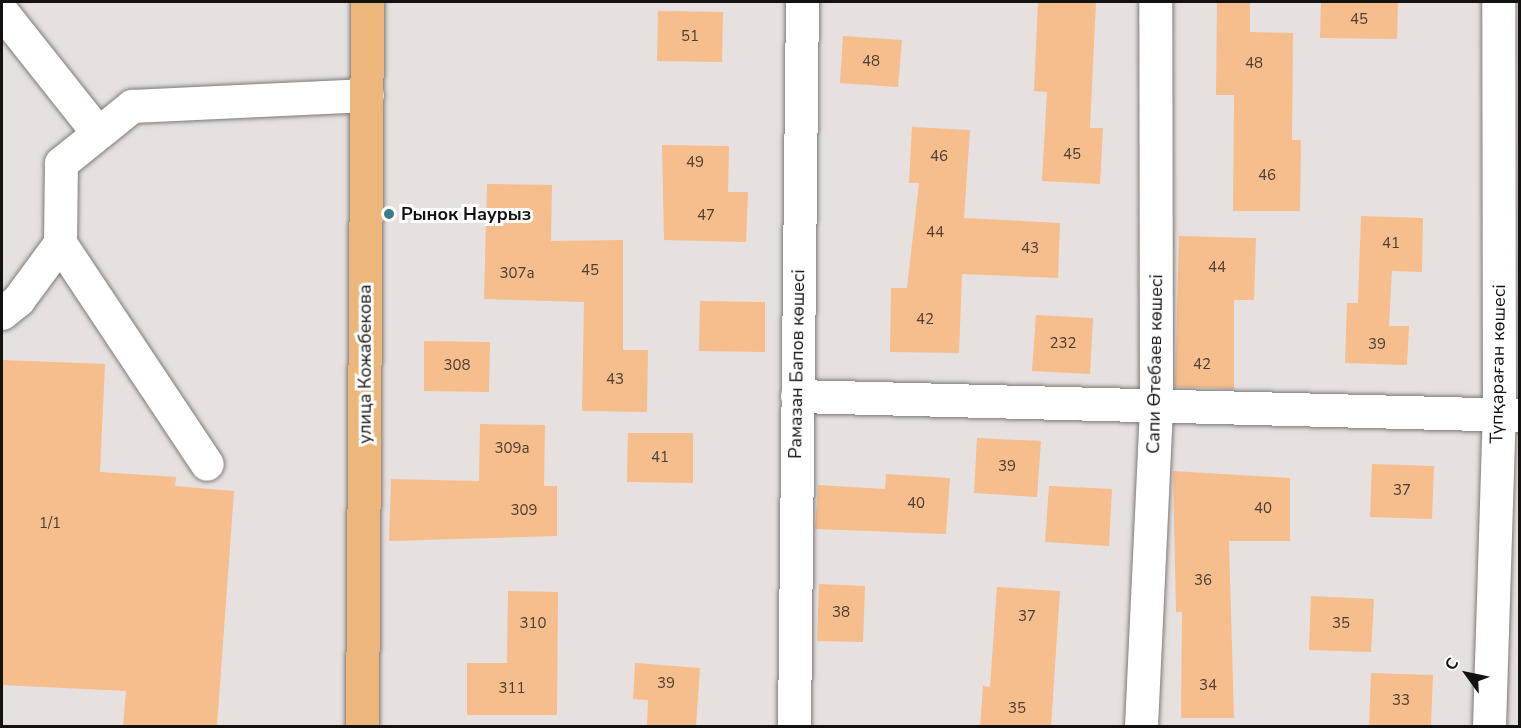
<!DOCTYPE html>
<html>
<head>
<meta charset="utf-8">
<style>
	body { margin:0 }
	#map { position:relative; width:1521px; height:728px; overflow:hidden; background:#e6e1de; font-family:"Nunito Sans",sans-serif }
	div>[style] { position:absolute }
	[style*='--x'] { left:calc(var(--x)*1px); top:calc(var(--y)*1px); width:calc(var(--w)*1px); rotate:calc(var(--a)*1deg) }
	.building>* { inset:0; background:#f6bd8d }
	.roads { filter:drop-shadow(0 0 2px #7e7a77) drop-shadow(0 0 2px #7e7a77) }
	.minor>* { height:33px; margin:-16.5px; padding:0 16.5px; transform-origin:16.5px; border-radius:16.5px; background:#fff }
	.major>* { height:33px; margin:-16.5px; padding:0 16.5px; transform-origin:16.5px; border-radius:16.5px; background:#edb77c }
	.dots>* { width:16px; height:16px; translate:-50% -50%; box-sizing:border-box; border:3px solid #fff; border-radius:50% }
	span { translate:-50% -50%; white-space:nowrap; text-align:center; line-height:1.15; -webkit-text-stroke:6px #fff; paint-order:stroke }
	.number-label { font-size:15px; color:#4c3d30 }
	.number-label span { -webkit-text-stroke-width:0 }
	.poi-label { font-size:18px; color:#131211; font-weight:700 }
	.left { translate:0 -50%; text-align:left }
	.street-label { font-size:18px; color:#131211 }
	.frame { position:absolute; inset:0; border:3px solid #131211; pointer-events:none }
	.north { position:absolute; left:1437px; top:644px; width:60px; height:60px; -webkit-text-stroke:4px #fff; paint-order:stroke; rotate:303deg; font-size:16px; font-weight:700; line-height:24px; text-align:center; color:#131211 }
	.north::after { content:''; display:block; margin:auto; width:21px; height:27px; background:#131211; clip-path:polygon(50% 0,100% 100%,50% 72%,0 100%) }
</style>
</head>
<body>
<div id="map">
	<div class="building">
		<i style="clip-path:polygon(1038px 2px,1096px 2px,1090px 128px,1103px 128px,1100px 184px,1042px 181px,1047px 92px,1034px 91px)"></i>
		<i style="clip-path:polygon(1217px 2px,1250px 2px,1250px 32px,1293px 33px,1292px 140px,1301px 140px,1300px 211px,1233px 211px,1234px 95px,1216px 95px)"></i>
		<i style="clip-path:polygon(1321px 2px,1398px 2px,1397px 39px,1320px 38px)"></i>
		<i style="clip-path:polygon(658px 11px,723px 12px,722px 62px,657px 61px)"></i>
		<i style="clip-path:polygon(843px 36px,902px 40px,898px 87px,840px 83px)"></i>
		<i style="clip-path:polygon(912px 127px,970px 130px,964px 218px,1060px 223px,1058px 278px,962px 274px,959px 353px,890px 352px,891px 288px,907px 288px,919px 183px,909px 183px)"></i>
		<i style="clip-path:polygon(662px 145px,729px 146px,728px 192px,748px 192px,746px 242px,664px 240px)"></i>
		<i style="clip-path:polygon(487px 184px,552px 185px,551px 241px,623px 240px,623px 350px,648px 350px,647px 412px,582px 411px,584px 302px,484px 299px)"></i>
		<i style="clip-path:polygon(1361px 216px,1423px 218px,1422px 272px,1392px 271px,1389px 326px,1409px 326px,1407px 365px,1345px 363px,1347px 303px,1358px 303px)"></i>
		<i style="clip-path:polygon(1179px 236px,1256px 238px,1254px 300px,1234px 300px,1234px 389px,1175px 387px)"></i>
		<i style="clip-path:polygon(700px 301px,765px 302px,765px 352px,699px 351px)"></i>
		<i style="clip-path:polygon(1036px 315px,1093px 318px,1090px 374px,1032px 371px)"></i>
		<i style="clip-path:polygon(424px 341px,490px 342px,489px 392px,424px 391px)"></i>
		<i style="clip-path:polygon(2px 360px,105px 364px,100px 472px,176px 477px,175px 486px,234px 491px,217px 726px,123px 726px,126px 691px,2px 685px)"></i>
		<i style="clip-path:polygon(480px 424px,545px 425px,544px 486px,557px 486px,557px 536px,389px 541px,391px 479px,479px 481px)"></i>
		<i style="clip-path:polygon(628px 433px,693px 433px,693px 483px,627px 482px)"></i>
		<i style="clip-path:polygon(977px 438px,1041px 441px,1037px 497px,974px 493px)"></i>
		<i style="clip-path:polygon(1372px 464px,1434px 466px,1432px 519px,1370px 517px)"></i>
		<i style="clip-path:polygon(1173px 471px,1290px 478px,1290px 541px,1229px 541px,1234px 718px,1181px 718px,1182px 612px,1176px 612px)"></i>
		<i style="clip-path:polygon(886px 474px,950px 478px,946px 534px,815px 529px,818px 485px,885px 489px)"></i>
		<i style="clip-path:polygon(1049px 486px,1112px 489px,1109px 546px,1045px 542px)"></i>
		<i style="clip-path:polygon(819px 584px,865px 586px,863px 642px,817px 641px)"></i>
		<i style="clip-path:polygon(997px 587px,1060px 591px,1051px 726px,980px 726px,983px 686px,990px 687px)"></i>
		<i style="clip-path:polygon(508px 591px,558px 592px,557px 715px,467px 715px,467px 663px,507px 663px)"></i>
		<i style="clip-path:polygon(1311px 596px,1374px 599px,1371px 652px,1309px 650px)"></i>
		<i style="clip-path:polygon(635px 663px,700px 668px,696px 726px,647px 726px,648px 700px,633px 699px)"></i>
		<i style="clip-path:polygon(1371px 673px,1433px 675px,1431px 726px,1369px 726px)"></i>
	</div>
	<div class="roads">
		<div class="minor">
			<i style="--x:2;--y:12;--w:154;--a:51.6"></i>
			<i style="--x:60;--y:243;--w:265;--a:56.4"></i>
			<i style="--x:2;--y:313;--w:21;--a:-39"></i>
			<i style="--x:18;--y:300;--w:71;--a:-53.6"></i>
			<i style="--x:60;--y:243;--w:80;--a:-89.3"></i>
			<i style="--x:61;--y:163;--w:91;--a:-38.8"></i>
			<i style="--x:132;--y:106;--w:235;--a:-2.7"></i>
			<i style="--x:797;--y:396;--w:723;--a:1.51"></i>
			<i style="--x:794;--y:726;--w:724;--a:-89.37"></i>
			<i style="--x:1141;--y:726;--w:320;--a:-87.3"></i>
			<i style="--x:1156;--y:406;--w:404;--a:-90.1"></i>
			<i style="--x:1489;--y:726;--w:311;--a:-88.2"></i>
			<i style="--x:1499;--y:415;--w:413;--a:-90.1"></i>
		</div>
		<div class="major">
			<i style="--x:362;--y:726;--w:724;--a:-89.6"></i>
		</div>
	</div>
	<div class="dots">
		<i style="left:389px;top:214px;background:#397e8b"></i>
	</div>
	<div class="number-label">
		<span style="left:1359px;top:20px">45</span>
		<span style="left:690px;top:37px">51</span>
		<span style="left:871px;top:62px">48</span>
		<span style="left:1254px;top:64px">48</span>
		<span style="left:1072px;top:155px">45</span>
		<span style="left:939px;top:157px">46</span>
		<span style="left:695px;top:163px">49</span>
		<span style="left:1267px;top:176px">46</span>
		<span style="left:706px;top:216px">47</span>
		<span style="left:935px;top:233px">44</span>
		<span style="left:1391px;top:244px">41</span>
		<span style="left:1030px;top:249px">43</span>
		<span style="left:1217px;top:268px">44</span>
		<span style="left:590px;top:271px">45</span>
		<span style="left:517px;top:274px">307а</span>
		<span style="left:925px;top:320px">42</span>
		<span style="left:1063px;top:344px">232</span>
		<span style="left:1377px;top:345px">39</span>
		<span style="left:1202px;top:365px">42</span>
		<span style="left:457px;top:366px">308</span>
		<span style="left:615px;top:380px">43</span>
		<span style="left:512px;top:449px">309а</span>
		<span style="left:660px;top:458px">41</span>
		<span style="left:1007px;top:467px">39</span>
		<span style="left:1402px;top:491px">37</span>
		<span style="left:916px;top:504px">40</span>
		<span style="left:1263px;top:509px">40</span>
		<span style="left:524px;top:511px">309</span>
		<span style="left:50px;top:524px">1/1</span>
		<span style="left:1203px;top:581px">36</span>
		<span style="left:841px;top:613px">38</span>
		<span style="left:1027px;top:617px">37</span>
		<span style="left:533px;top:624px">310</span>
		<span style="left:1341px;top:624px">35</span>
		<span style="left:666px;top:684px">39</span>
		<span style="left:1208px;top:686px">34</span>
		<span style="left:512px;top:689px">311</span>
		<span style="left:1401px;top:701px">33</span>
		<span style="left:1017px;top:709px">35</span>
	</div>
	<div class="poi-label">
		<span class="left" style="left:401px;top:214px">Рынок Наурыз</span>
	</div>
	<div class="street-label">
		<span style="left:365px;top:364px;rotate:-90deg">улица Кожабекова</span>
		<span style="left:797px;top:364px;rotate:-89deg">Рамазан Бапов көшесі</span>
		<span style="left:1155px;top:364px;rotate:-89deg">Сапи Өтебаев көшесі</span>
		<span style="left:1498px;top:364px;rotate:-89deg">Түпқараған көшесі</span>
	</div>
	<div class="frame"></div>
	<div class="north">С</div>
</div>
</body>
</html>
